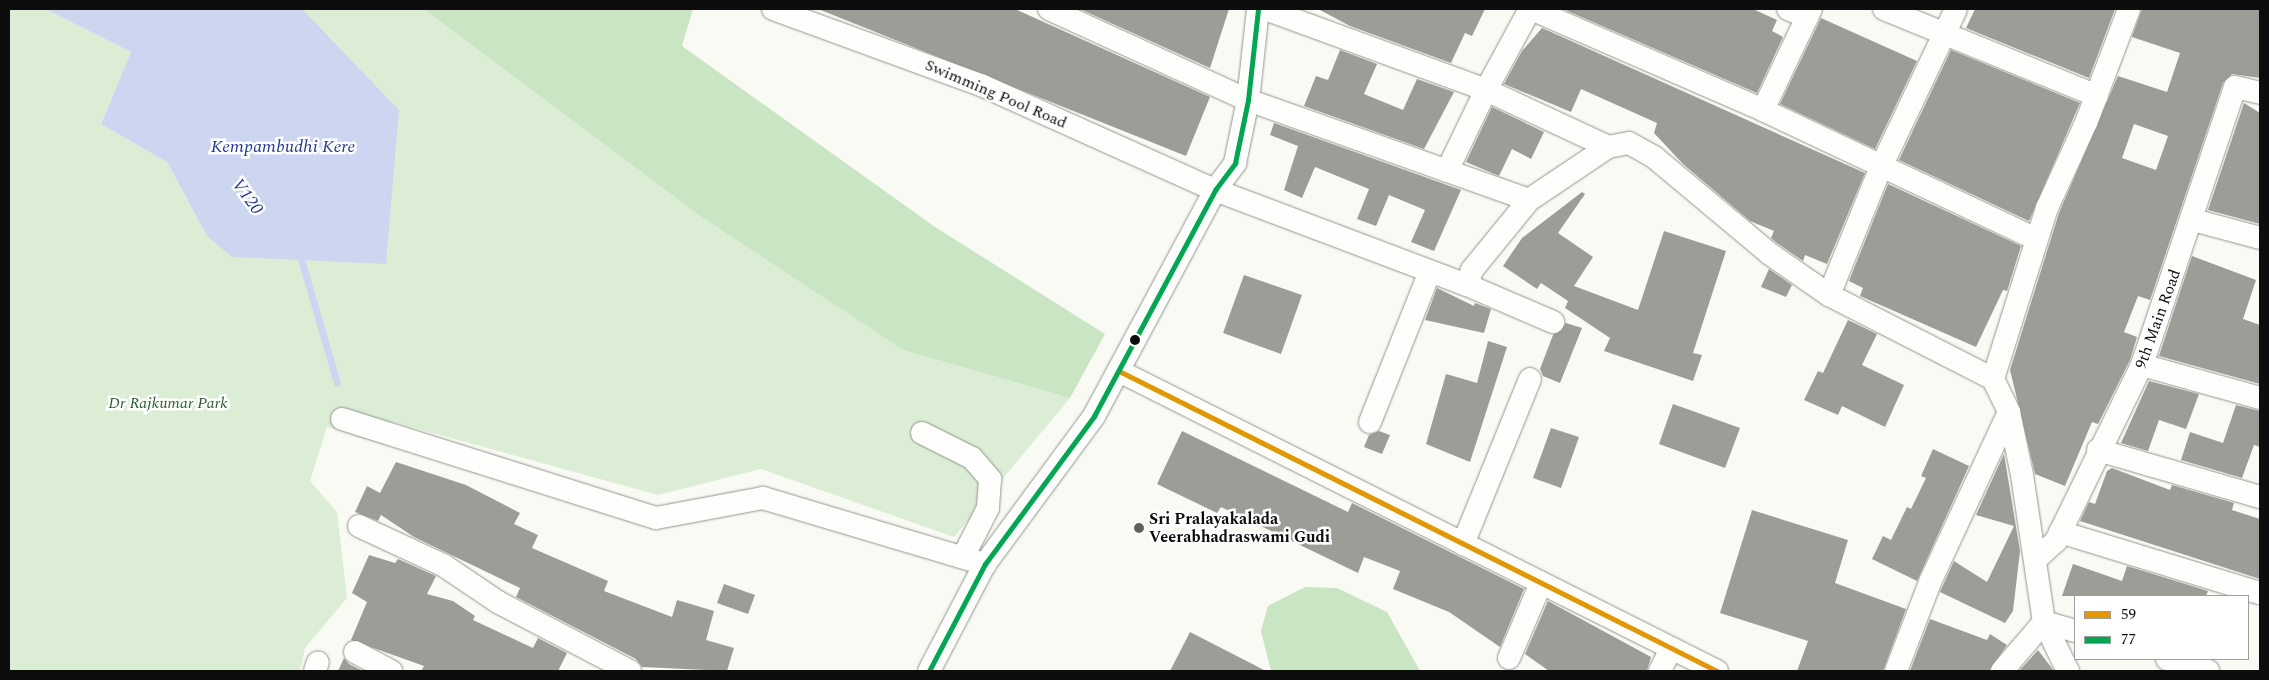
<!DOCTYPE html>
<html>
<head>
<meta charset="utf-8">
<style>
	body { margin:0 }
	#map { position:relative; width:2269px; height:680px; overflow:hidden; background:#f9faf3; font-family:Spectral,serif }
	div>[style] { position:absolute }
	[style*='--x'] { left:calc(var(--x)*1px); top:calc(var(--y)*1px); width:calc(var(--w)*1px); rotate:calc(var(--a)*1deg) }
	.green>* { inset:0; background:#dbeed5 }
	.forest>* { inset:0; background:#c9e5c4 }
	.water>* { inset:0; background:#cdd6f0 }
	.stream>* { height:7px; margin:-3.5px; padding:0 3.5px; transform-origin:3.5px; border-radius:3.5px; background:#cdd6f0 }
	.building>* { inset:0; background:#9d9d98 }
	.roads { filter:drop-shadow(0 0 1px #939491) drop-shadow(0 0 1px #939491) }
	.minor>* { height:22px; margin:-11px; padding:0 11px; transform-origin:11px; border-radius:11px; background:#fefefd }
	.bus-1>* { height:5px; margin:-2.5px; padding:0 2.5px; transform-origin:2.5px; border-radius:2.5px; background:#e09701 }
	.bus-2>* { height:5px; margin:-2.5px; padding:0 2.5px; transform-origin:2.5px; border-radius:2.5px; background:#00a651 }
	.dots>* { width:14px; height:14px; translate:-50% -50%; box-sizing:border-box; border:2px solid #fff; border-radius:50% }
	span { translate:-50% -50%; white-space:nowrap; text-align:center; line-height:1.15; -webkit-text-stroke:5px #fff; paint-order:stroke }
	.street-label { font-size:16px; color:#0d0d0d }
	.park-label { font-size:16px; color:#255e2e; font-style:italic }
	.poi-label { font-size:16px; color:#0d0d0d; font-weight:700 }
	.left { translate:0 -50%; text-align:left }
	.water-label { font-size:18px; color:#253a91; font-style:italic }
	.frame { position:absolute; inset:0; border:10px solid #0d0d0d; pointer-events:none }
	.legend { position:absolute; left:2074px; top:595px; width:175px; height:65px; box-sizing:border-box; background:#fff; border:1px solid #9e9e9e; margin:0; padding:6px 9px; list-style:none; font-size:15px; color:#0d0d0d }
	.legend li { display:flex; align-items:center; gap:10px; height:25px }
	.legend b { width:25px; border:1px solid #9e9e9e }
</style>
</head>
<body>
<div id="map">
	<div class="green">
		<i style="clip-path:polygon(9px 9px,45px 9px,131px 52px,101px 124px,167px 162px,207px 236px,305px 14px,302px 9px,445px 9px,515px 77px,703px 218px,903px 350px,1070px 398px,954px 537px,761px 469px,658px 495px,393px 422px,385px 445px,327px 427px,310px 481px,337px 512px,347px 598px,305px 648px,300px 671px,9px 671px)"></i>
	</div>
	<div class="forest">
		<i style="clip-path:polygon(424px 9px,693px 9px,682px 46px,935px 227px,1105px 334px,1070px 398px,903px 350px,703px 218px)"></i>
		<i style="clip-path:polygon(1305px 587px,1337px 588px,1387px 612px,1420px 671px,1271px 671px,1261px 631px,1268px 606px)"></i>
	</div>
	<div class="water">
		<i style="clip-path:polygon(45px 9px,302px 9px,399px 110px,386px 264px,232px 257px,207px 236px,167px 162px,101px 124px,131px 52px)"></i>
	</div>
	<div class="stream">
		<i style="--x:299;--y:252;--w:136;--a:73.8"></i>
	</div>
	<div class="building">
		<i style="clip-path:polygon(818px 9px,1015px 9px,1210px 97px,1186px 156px)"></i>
		<i style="clip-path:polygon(1080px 9px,1229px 9px,1210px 68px)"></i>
		<i style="clip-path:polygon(1318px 9px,1485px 9px,1472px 36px,1465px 33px,1451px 63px,1350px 26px)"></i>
		<i style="clip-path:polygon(1563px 9px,1753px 9px,1777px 20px,1772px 31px,1783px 37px,1757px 93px)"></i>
		<i style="clip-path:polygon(1975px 9px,2115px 9px,2089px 78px,1966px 28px)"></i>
		<i style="clip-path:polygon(evenodd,2142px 9px,2260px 9px,2260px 78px,2232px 74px,2223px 83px,2150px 300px,2138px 296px,2124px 332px,2137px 337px,2130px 360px,2098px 424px,2092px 422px,2065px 486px,2035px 474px,2010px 370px,2059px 213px,2118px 76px,2167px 92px,2180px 53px,2132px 37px,2142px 9px,2134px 124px,2168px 136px,2156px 170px,2122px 158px,2134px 124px)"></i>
		<i style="clip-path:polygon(1821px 18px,1917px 61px,1875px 149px,1780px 104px)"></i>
		<i style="clip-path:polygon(1542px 28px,1865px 173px,1827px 264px,1805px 255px,1803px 261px,1777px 243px,1771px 238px,1774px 231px,1750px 221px,1683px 164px,1654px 133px,1657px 123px,1581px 89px,1571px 112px,1504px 84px,1522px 51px)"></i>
		<i style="clip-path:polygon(1340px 50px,1377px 64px,1364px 94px,1403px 110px,1417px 79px,1454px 92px,1424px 149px,1304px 106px,1316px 76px,1328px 80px)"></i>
		<i style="clip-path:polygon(1951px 50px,2080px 103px,2029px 221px,1899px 160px)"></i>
		<i style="clip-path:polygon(2244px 103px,2260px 113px,2260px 224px,2208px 210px)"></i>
		<i style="clip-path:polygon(1492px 107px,1544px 132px,1531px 159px,1512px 149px,1499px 176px,1466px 162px)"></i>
		<i style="clip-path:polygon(1274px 123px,1461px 190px,1434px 251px,1411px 242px,1425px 210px,1389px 195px,1376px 226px,1357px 219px,1369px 189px,1315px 167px,1302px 198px,1284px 190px,1298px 146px,1270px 135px)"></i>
		<i style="clip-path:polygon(1888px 184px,2021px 246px,2007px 291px,2003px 290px,1976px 347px,1860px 296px,1863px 288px,1849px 281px)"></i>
		<i style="clip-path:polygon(1582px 192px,1585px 194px,1558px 233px,1593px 257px,1574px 286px,1638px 310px,1664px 231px,1726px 251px,1693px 353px,1702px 355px,1693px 381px,1604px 351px,1610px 338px,1565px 308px,1568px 301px,1541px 283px,1537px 289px,1503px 266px,1522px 238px)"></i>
		<i style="clip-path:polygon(2192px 256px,2256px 280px,2243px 319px,2260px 325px,2260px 384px,2159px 356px)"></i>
		<i style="clip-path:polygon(1769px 269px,1792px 285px,1786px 297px,1761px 287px)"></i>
		<i style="clip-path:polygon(1244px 275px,1302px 295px,1281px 354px,1223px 333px)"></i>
		<i style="clip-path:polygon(1437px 288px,1474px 306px,1475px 303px,1491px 309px,1484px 333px,1425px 320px)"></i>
		<i style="clip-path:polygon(1848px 320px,1877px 334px,1862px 365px,1904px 385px,1885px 427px,1842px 406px,1838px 415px,1804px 400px,1818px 371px,1823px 373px)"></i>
		<i style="clip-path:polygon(1566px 323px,1582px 328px,1560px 383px,1543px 376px,1540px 369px,1553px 335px)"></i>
		<i style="clip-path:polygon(1488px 341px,1507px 347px,1470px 462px,1426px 444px,1446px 374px,1477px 383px)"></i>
		<i style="clip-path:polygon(2149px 381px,2199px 394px,2186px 429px,2159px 420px,2148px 451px,2121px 443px)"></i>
		<i style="clip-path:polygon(1673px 404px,1740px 428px,1725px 468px,1659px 444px)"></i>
		<i style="clip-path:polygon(2236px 405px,2260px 411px,2260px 447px,2254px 445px,2242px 478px,2181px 460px,2190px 432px,2223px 443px)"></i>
		<i style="clip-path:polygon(1551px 428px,1579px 437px,1561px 488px,1533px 478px)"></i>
		<i style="clip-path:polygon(1182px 431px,1348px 512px,1352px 503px,1524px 589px,1500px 647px,1449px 612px,1393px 589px,1400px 571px,1364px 557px,1358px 573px,1221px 507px,1217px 513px,1157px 484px)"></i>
		<i style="clip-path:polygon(1379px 431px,1390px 435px,1382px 454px,1364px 447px,1369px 435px)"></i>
		<i style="clip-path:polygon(1933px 449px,1969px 466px,1917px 581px,1872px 559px,1883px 536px,1891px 540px,1907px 507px,1911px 509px,1926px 478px,1921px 476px)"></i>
		<i style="clip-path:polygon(2004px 454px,2020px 551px,2013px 611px,2005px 623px,1940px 592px,1954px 561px,1987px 582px,2014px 526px,1976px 515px)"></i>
		<i style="clip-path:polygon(396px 462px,466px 485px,520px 513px,514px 524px,538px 535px,532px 548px,608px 581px,604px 591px,672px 617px,677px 600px,714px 611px,706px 640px,734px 648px,727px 671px,642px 667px,636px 659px,516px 597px,520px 588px,414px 537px,381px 515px,378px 521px,355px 512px,367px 486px,380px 493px)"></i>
		<i style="clip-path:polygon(2112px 468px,2170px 490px,2172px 485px,2234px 503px,2232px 510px,2260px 519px,2260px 579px,2080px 521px,2089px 502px,2095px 504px,2107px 471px)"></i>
		<i style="clip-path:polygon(1752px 510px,1848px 540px,1835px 583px,1906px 609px,1883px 671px,1797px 671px,1808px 641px,1720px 613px)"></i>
		<i style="clip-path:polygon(369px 555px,395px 563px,398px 559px,436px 576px,427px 594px,453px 601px,475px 616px,473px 620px,533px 648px,538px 638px,567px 653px,558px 671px,421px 671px,424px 666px,351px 640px,367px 602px,352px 593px)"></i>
		<i style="clip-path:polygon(2073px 564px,2122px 581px,2127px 566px,2208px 591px,2206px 596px,2062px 596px)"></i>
		<i style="clip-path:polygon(724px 584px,755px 595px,748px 614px,717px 603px)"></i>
		<i style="clip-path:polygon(1548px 601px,1651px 657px,1647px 671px,1549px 671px,1525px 654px)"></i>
		<i style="clip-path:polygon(1930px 619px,1987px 640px,1990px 634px,2007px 645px,1989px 671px,1910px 671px)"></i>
		<i style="clip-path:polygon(1190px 632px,1266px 671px,1170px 671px)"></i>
		<i style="clip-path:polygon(2038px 650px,2054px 671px,2019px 671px)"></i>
		<i style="clip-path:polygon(344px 658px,349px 664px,363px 671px,338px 671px)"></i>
	</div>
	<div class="roads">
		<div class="minor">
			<i style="--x:773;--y:9;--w:221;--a:20.1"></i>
			<i style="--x:981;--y:85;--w:256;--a:24.2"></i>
			<i style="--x:1215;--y:190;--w:269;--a:20.7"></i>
			<i style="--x:1467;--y:285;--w:16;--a:-72"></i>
			<i style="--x:1472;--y:270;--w:90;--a:-50.8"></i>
			<i style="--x:1529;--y:200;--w:95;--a:-33.9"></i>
			<i style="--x:1608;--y:147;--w:21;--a:-11"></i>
			<i style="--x:1629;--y:143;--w:29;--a:29"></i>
			<i style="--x:1654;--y:157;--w:151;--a:39.9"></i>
			<i style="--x:1770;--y:254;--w:72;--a:34.8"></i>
			<i style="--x:1829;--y:295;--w:184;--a:27.1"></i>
			<i style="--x:1993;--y:379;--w:37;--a:64"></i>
			<i style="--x:2009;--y:412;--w:64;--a:78.3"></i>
			<i style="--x:2022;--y:475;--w:149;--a:81.5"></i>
			<i style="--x:2044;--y:622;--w:55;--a:63.9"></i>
			<i style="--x:1049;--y:9;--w:219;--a:24.6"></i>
			<i style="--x:1248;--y:100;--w:298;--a:19.6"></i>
			<i style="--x:1265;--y:9;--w:235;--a:20.1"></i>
			<i style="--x:1486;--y:90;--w:92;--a:-61.5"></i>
			<i style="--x:1531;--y:9;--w:253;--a:23.5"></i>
			<i style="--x:1763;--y:110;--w:302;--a:25.3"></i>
			<i style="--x:1788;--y:9;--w:21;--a:23"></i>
			<i style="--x:1884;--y:9;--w:230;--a:22.2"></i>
			<i style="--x:1763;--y:110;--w:112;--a:-64.6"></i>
			<i style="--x:1447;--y:171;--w:90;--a:-64.3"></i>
			<i style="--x:1486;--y:90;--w:135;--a:25"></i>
			<i style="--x:2193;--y:220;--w:69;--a:15"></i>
			<i style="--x:1467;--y:285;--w:94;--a:23.3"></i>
			<i style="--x:1829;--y:295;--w:138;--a:-67.9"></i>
			<i style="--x:1881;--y:167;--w:175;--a:-64.6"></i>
			<i style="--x:2142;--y:365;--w:123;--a:15.6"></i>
			<i style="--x:1119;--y:371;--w:669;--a:26.64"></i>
			<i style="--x:1993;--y:379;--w:179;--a:-72.5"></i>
			<i style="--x:2047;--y:208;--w:94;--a:-65.4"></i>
			<i style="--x:2086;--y:123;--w:122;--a:-69.3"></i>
			<i style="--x:342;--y:419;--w:329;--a:17.5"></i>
			<i style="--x:656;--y:518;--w:109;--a:-10.6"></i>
			<i style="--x:763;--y:498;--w:232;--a:16.6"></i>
			<i style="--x:1370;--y:422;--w:162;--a:-68.3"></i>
			<i style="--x:922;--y:433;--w:56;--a:26.6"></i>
			<i style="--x:972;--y:458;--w:28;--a:49"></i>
			<i style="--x:990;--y:479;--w:29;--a:94"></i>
			<i style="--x:988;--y:508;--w:55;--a:117"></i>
			<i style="--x:2098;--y:450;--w:169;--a:16.2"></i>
			<i style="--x:359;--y:526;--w:93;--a:24.9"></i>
			<i style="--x:443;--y:565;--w:66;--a:33.9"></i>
			<i style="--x:498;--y:602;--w:149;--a:27.6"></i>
			<i style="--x:2060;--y:532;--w:209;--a:17"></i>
			<i style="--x:1463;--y:544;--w:178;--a:-67.9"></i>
			<i style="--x:2036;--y:559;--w:27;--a:-42"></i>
			<i style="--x:2056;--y:541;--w:196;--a:-64"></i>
			<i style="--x:2142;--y:365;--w:293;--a:-71.5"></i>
			<i style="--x:2235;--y:87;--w:26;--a:13"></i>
			<i style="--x:355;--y:652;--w:41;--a:27.8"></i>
			<i style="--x:1509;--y:658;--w:82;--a:-66.9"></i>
			<i style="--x:2167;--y:659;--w:43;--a:16.3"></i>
			<i style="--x:315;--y:671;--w:9;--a:-72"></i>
			<i style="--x:929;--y:671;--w:121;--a:-62.4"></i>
			<i style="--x:985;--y:564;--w:184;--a:-53.6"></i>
			<i style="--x:1094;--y:416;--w:256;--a:-61.8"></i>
			<i style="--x:1215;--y:190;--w:34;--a:-53"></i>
			<i style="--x:1235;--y:163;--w:64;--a:-78.3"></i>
			<i style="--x:1248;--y:100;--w:92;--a:-83.7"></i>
			<i style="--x:1660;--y:671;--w:25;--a:-64"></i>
			<i style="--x:1896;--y:671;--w:97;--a:-69"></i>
			<i style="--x:1931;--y:580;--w:185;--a:-65.1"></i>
			<i style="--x:2002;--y:671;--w:65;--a:-49.4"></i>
			<i style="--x:2044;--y:622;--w:32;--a:16"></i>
		</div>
	</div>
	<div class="bus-1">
		<i style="--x:1119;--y:371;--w:669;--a:26.64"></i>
	</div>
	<div class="bus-2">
		<i style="--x:929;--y:671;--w:121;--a:-62.4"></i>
		<i style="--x:985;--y:564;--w:184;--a:-53.6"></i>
		<i style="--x:1094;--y:416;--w:256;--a:-61.8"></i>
		<i style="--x:1215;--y:190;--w:34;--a:-53"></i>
		<i style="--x:1235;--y:163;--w:64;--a:-78.3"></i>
		<i style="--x:1248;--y:100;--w:92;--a:-83.7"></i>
	</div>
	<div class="dots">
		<i style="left:1135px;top:340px;background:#0d0d0d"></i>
		<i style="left:1139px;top:528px;background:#60605e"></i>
	</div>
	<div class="street-label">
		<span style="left:996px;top:94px;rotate:23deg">Swimming Pool Road</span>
		<span style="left:2158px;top:319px;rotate:-70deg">9th Main Road</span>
	</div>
	<div class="park-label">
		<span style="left:168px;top:403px">Dr Rajkumar Park</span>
	</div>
	<div class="poi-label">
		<span class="left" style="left:1149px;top:528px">Sri Pralayakalada<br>Veerabhadraswami Gudi</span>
	</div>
	<div class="water-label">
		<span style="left:283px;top:147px">Kempambudhi Kere</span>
		<span style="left:247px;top:197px;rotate:54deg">V120</span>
	</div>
	<div class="frame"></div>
	<ul class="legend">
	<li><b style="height:6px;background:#e09701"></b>59</li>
	<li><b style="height:6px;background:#00a651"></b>77</li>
	</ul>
</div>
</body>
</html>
